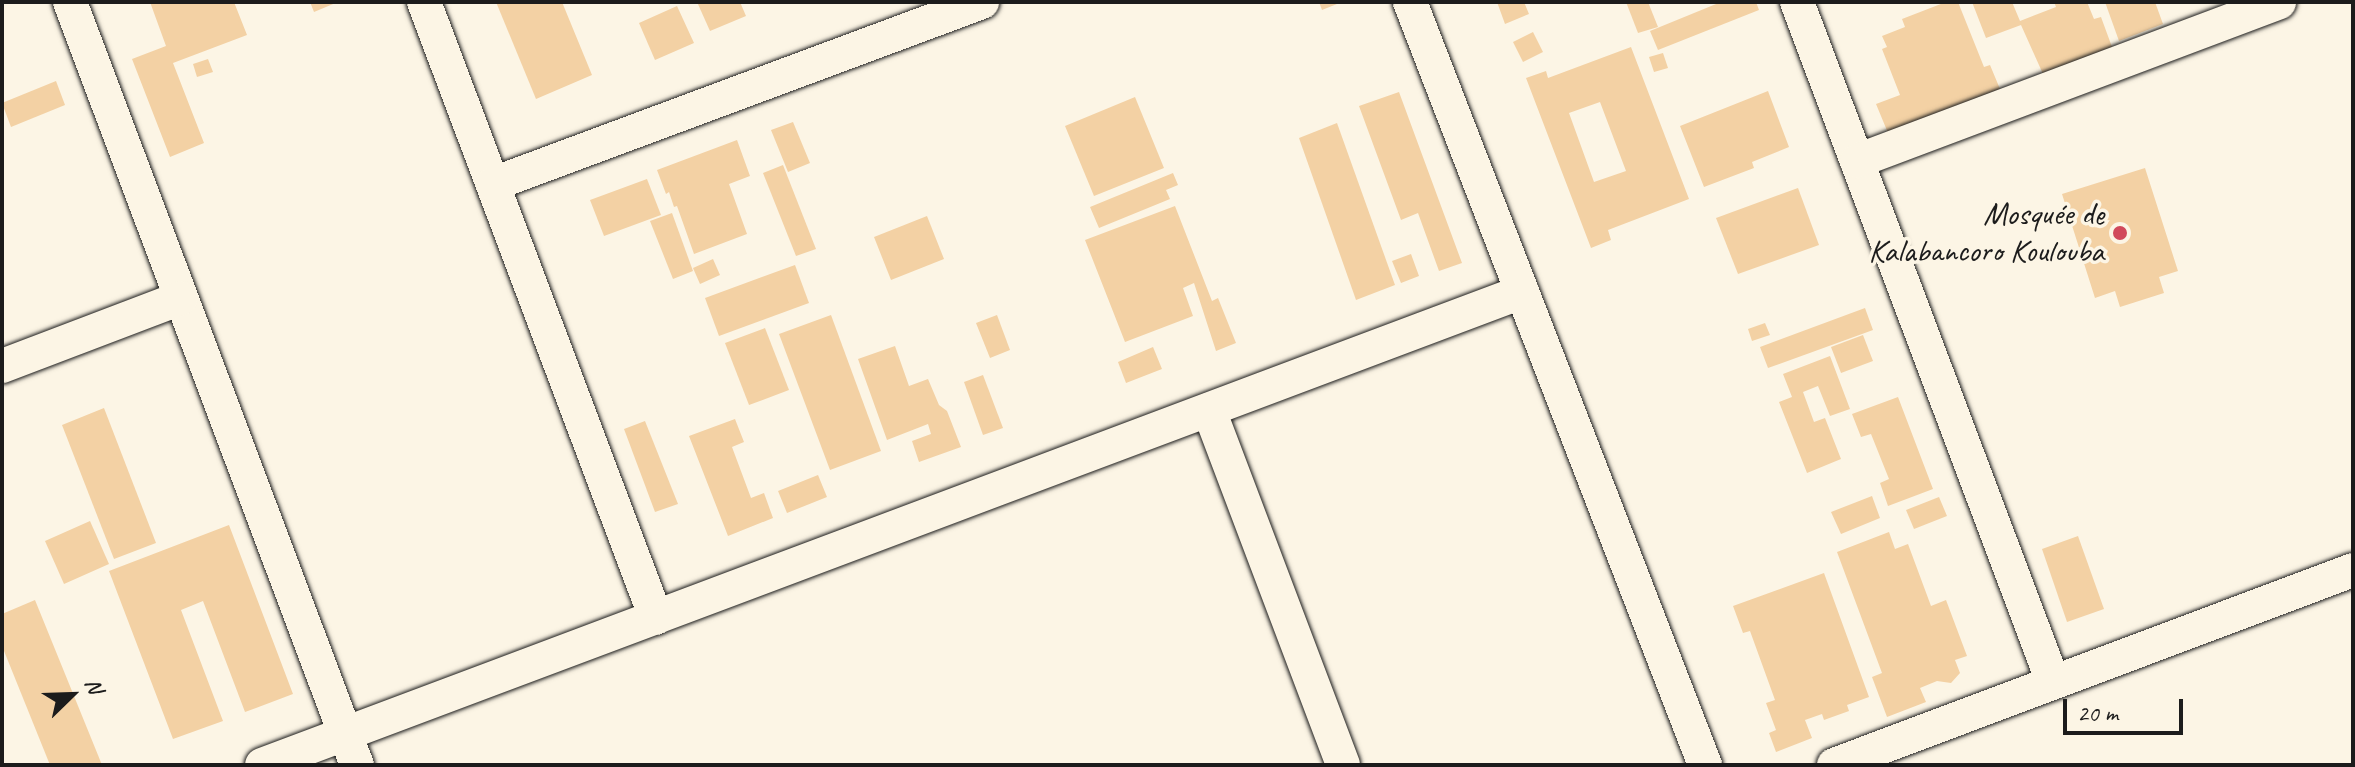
<!DOCTYPE html>
<html>
<head>
<meta charset="utf-8">
<style>
	body { margin:0 }
	#map { position:relative; width:2355px; height:767px; overflow:hidden; background:#fcf5e5; font-family:Caveat,sans-serif }
	div>[style] { position:absolute }
	[style*='--x'] { left:calc(var(--x)*1px); top:calc(var(--y)*1px); width:calc(var(--w)*1px); rotate:calc(var(--a)*1deg) }
	.building>* { inset:0; background:#f3d1a4 }
	.roads { filter:drop-shadow(0 0 2px #1c1c1c) drop-shadow(0 0 2px #1c1c1c) }
	.street>* { height:34px; margin:-17px; padding:0 17px; transform-origin:17px; border-radius:17px; background:#fcf5e5 }
	.dots>* { width:22px; height:22px; translate:-50% -50%; box-sizing:border-box; border:4px solid #fcf5e5; border-radius:50% }
	span { translate:-50% -50%; white-space:nowrap; text-align:center; line-height:1.15; -webkit-text-stroke:7px #fcf5e5; paint-order:stroke }
	.poi-label { font-size:32px; color:#1c1c1c }
	.right { translate:-100% -50%; text-align:right }
	.frame { position:absolute; inset:0; border:4px solid #1c1c1c; pointer-events:none }
	.north { position:absolute; left:32px; top:655px; width:80px; height:80px; -webkit-text-stroke:6px #fcf5e5; paint-order:stroke; rotate:67deg; font-size:22px; font-weight:700; line-height:32px; text-align:center; color:#1c1c1c }
	.north::after { content:''; display:block; margin:auto; width:28px; height:36px; background:#1c1c1c; clip-path:polygon(50% 0,100% 100%,50% 72%,0 100%) }
	.scale { position:absolute; left:2063px; top:699px; width:120px; height:36px; box-sizing:border-box; border:4px solid #1c1c1c; border-top:0; padding-left:10px; font-size:24px; line-height:28px; white-space:nowrap; color:#1c1c1c; -webkit-text-stroke:6px #fcf5e5; paint-order:stroke }
</style>
</head>
<body>
<div id="map">
	<div class="building">
		<i style="clip-path:polygon(150px 2px,234px 2px,247px 35px,173px 63px,204px 143px,170px 157px,132px 59px,166px 46px)"></i>
		<i style="clip-path:polygon(310px 2px,338px 2px,314px 12px)"></i>
		<i style="clip-path:polygon(496px 2px,562px 2px,592px 75px,536px 99px)"></i>
		<i style="clip-path:polygon(697px 2px,740px 2px,746px 16px,710px 31px)"></i>
		<i style="clip-path:polygon(1319px 2px,1342px 2px,1322px 10px)"></i>
		<i style="clip-path:polygon(1497px 2px,1524px 2px,1529px 14px,1505px 24px)"></i>
		<i style="clip-path:polygon(1626px 2px,1648px 2px,1658px 27px,1638px 33px)"></i>
		<i style="clip-path:polygon(1721px 2px,1756px 2px,1759px 10px,1658px 50px,1650px 31px)"></i>
		<i style="clip-path:polygon(1946px 2px,1958px 2px,1984px 67px,1990px 65px,2000px 89px,1888px 133px,1876px 104px,1900px 95px,1882px 49px,1887px 47px,1882px 36px,1905px 27px,1902px 19px)"></i>
		<i style="clip-path:polygon(1972px 2px,2012px 2px,2020px 21px,2056px 7px,2054px 2px,2087px 2px,2094px 19px,2101px 17px,2112px 47px,2043px 74px,2021px 25px,1986px 38px)"></i>
		<i style="clip-path:polygon(2105px 2px,2155px 2px,2163px 24px,2119px 41px)"></i>
		<i style="clip-path:polygon(677px 6px,694px 43px,655px 60px,639px 23px)"></i>
		<i style="clip-path:polygon(1533px 32px,1543px 52px,1523px 62px,1513px 42px)"></i>
		<i style="clip-path:polygon(evenodd,1631px 47px,1689px 199px,1608px 230px,1611px 240px,1591px 248px,1526px 78px,1546px 71px,1548px 78px,1631px 47px,1600px 102px,1626px 171px,1594px 182px,1569px 113px,1600px 102px)"></i>
		<i style="clip-path:polygon(1663px 53px,1668px 68px,1654px 72px,1649px 57px)"></i>
		<i style="clip-path:polygon(208px 59px,213px 72px,197px 77px,193px 64px)"></i>
		<i style="clip-path:polygon(56px 81px,65px 105px,11px 127px,2px 103px)"></i>
		<i style="clip-path:polygon(1768px 91px,1789px 147px,1752px 162px,1754px 168px,1704px 187px,1680px 126px)"></i>
		<i style="clip-path:polygon(1399px 92px,1462px 263px,1439px 271px,1418px 213px,1401px 220px,1359px 106px)"></i>
		<i style="clip-path:polygon(1135px 97px,1164px 168px,1094px 196px,1065px 126px)"></i>
		<i style="clip-path:polygon(793px 122px,810px 163px,788px 172px,771px 130px)"></i>
		<i style="clip-path:polygon(1337px 123px,1395px 285px,1356px 300px,1299px 138px)"></i>
		<i style="clip-path:polygon(737px 140px,750px 176px,729px 184px,747px 234px,694px 254px,677px 206px,674px 207px,669px 192px,666px 194px,657px 170px)"></i>
		<i style="clip-path:polygon(783px 165px,816px 249px,796px 256px,763px 173px)"></i>
		<i style="clip-path:polygon(2145px 168px,2178px 271px,2159px 277px,2164px 293px,2120px 307px,2115px 291px,2095px 298px,2062px 194px)"></i>
		<i style="clip-path:polygon(1173px 173px,1178px 185px,1166px 190px,1170px 199px,1099px 228px,1090px 207px)"></i>
		<i style="clip-path:polygon(647px 179px,661px 215px,604px 236px,590px 200px)"></i>
		<i style="clip-path:polygon(1798px 188px,1819px 245px,1738px 274px,1716px 218px)"></i>
		<i style="clip-path:polygon(1175px 206px,1212px 301px,1218px 298px,1236px 343px,1216px 351px,1194px 283px,1183px 288px,1193px 316px,1125px 342px,1085px 240px)"></i>
		<i style="clip-path:polygon(672px 213px,693px 271px,673px 279px,650px 221px)"></i>
		<i style="clip-path:polygon(927px 216px,944px 259px,891px 280px,874px 237px)"></i>
		<i style="clip-path:polygon(1411px 254px,1419px 276px,1401px 283px,1392px 261px)"></i>
		<i style="clip-path:polygon(713px 259px,720px 275px,700px 284px,693px 268px)"></i>
		<i style="clip-path:polygon(795px 265px,809px 303px,719px 336px,705px 298px)"></i>
		<i style="clip-path:polygon(1865px 308px,1873px 330px,1768px 368px,1760px 347px)"></i>
		<i style="clip-path:polygon(831px 315px,881px 451px,830px 470px,779px 334px)"></i>
		<i style="clip-path:polygon(997px 315px,1010px 350px,990px 358px,976px 323px)"></i>
		<i style="clip-path:polygon(1765px 323px,1770px 335px,1752px 341px,1748px 329px)"></i>
		<i style="clip-path:polygon(765px 328px,789px 390px,749px 405px,725px 343px)"></i>
		<i style="clip-path:polygon(1863px 335px,1873px 361px,1841px 373px,1831px 347px)"></i>
		<i style="clip-path:polygon(895px 346px,909px 386px,928px 379px,939px 405px,947px 411px,961px 447px,919px 462px,912px 441px,931px 434px,928px 424px,887px 440px,858px 359px)"></i>
		<i style="clip-path:polygon(1153px 347px,1162px 369px,1126px 383px,1118px 362px)"></i>
		<i style="clip-path:polygon(1830px 356px,1850px 409px,1830px 416px,1818px 386px,1803px 392px,1814px 422px,1825px 418px,1841px 459px,1807px 473px,1779px 402px,1792px 397px,1783px 374px)"></i>
		<i style="clip-path:polygon(983px 375px,1003px 428px,983px 435px,964px 382px)"></i>
		<i style="clip-path:polygon(1898px 397px,1933px 489px,1888px 506px,1880px 483px,1889px 479px,1871px 434px,1861px 437px,1852px 414px)"></i>
		<i style="clip-path:polygon(104px 408px,156px 543px,114px 559px,62px 425px)"></i>
		<i style="clip-path:polygon(735px 419px,744px 442px,732px 447px,751px 498px,764px 493px,773px 518px,728px 536px,689px 436px)"></i>
		<i style="clip-path:polygon(645px 421px,678px 504px,655px 512px,624px 429px)"></i>
		<i style="clip-path:polygon(818px 475px,827px 497px,787px 513px,778px 491px)"></i>
		<i style="clip-path:polygon(1872px 496px,1880px 518px,1841px 534px,1831px 512px)"></i>
		<i style="clip-path:polygon(1939px 497px,1947px 516px,1914px 529px,1906px 510px)"></i>
		<i style="clip-path:polygon(90px 521px,109px 564px,64px 584px,45px 541px)"></i>
		<i style="clip-path:polygon(229px 525px,293px 694px,245px 712px,203px 601px,181px 610px,223px 721px,173px 739px,109px 571px)"></i>
		<i style="clip-path:polygon(1889px 532px,1895px 549px,1908px 544px,1931px 606px,1946px 600px,1967px 656px,1955px 660px,1960px 673px,1951px 683px,1937px 681px,1920px 688px,1926px 702px,1887px 717px,1872px 677px,1882px 673px,1837px 552px)"></i>
		<i style="clip-path:polygon(2078px 536px,2104px 609px,2067px 622px,2042px 549px)"></i>
		<i style="clip-path:polygon(1824px 573px,1869px 697px,1847px 705px,1849px 711px,1824px 720px,1822px 714px,1805px 720px,1812px 738px,1776px 752px,1769px 733px,1776px 730px,1766px 703px,1775px 700px,1750px 631px,1743px 633px,1733px 606px)"></i>
		<i style="clip-path:polygon(35px 600px,102px 765px,50px 765px,2px 646px,2px 614px)"></i>
	</div>
	<div class="roads">
		<div class="street">
			<i style="--x:70;--y:2;--w:815;--a:69.39"></i>
			<i style="--x:424;--y:2;--w:658;--a:69.36"></i>
			<i style="--x:1410;--y:2;--w:818;--a:68.86"></i>
			<i style="--x:1797;--y:2;--w:727;--a:69.37"></i>
			<i style="--x:1857;--y:161;--w:451;--a:-20.6"></i>
			<i style="--x:493;--y:184;--w:522;--a:-20.41"></i>
			<i style="--x:2;--y:366;--w:191;--a:-20.8"></i>
			<i style="--x:1209;--y:410;--w:379;--a:69.3"></i>
			<i style="--x:262;--y:765;--w:1346;--a:-20.58"></i>
			<i style="--x:1834;--y:765;--w:554;--a:-20.59"></i>
		</div>
	</div>
	<div class="dots">
		<i style="left:2120px;top:233px;background:#d1495b"></i>
	</div>
	<div class="poi-label">
		<span class="right" style="left:2104px;top:233px">Mosquée de<br>Kalabancoro Koulouba</span>
	</div>
	<div class="frame"></div>
	<div class="north">N</div>
	<div class="scale">20 m</div>
</div>
</body>
</html>
